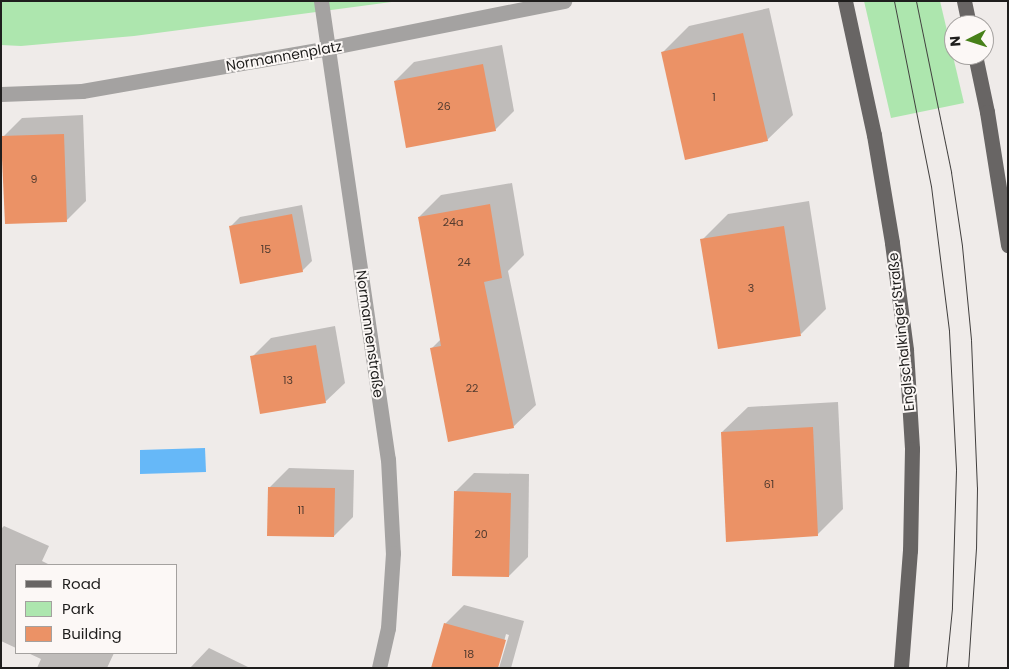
<!DOCTYPE html>
<html>
<head>
<meta charset="utf-8">
<style>
	body { margin:0 }
	#map { position:relative; width:1009px; height:669px; overflow:hidden; background:#efebe9; font-family:Poppins,sans-serif }
	div>[style] { position:absolute }
	[style*='--x'] { left:calc(var(--x)*1px); top:calc(var(--y)*1px); width:calc(var(--w)*1px); rotate:calc(var(--a)*1deg) }
	.green>* { inset:0; background:#ade6ae }
	.water>* { inset:0; background:#66b8f8 }
	.shadow>* { inset:0; background:#0003 }
	.building>* { inset:0; background:#eb9266 }
	.minor>* { height:15px; margin:-7.5px; padding:0 7.5px; transform-origin:7.5px; border-radius:7.5px; background:#a4a2a1 }
	.major>* { height:15px; margin:-7.5px; padding:0 7.5px; transform-origin:7.5px; border-radius:7.5px; background:#686564 }
	.tram>* { height:1px; margin:-0.5px; padding:0 0.5px; transform-origin:0.5px; border-radius:0.5px; background:#413f3e }
	span { translate:-50% -50%; white-space:nowrap; text-align:center; line-height:1.15; -webkit-text-stroke:4px #fcf8f6; paint-order:stroke }
	.number-label { font-size:11px; color:#523b2f }
	.number-label span { -webkit-text-stroke-width:0 }
	.street-label { font-size:14px; color:#1f1e1d }
	.frame { position:absolute; inset:0; border:2px solid #1f1e1d; pointer-events:none }
	.legend { position:absolute; left:15px; top:564px; width:162px; height:90px; box-sizing:border-box; background:#fcf8f6; border:1px solid #a4a19f; margin:0; padding:6px 9px; list-style:none; font-size:15px; color:#1f1e1d }
	.legend li { display:flex; align-items:center; gap:10px; height:25px }
	.legend b { width:25px; border:1px solid #a4a19f }
	.north { position:absolute; left:944px; top:15px; width:50px; height:50px; box-sizing:border-box; background:#fcf8f6; border:1px solid #a4a19f; border-radius:50%; rotate:265deg; font-size:14px; font-weight:700; line-height:20px; text-align:center; color:#1f1e1d }
	.north::after { content:''; display:block; margin:auto; width:18px; height:22px; background:#478019; clip-path:polygon(50% 0,100% 100%,50% 72%,0 100%) }
</style>
</head>
<body>
<div id="map">
	<div class="green">
		<i style="clip-path:polygon(1px 1px,399px 1px,134px 36px,21px 46px,1px 45px)"></i>
		<i style="clip-path:polygon(864px 1px,940px 1px,964px 103px,891px 118px)"></i>
	</div>
	<div class="water">
		<i style="clip-path:polygon(205px 448px,206px 472px,140px 474px,140px 450px)"></i>
	</div>
	<div class="shadow">
		<i style="clip-path:polygon(769px 8px,793px 115px,767px 140px,663px 52px,689px 26px)"></i>
		<i style="clip-path:polygon(502px 45px,514px 111px,495px 130px,395px 81px,414px 62px)"></i>
		<i style="clip-path:polygon(83px 115px,86px 201px,67px 220px,3px 137px,22px 118px)"></i>
		<i style="clip-path:polygon(512px 183px,524px 255px,508px 271px,536px 405px,513px 427px,431px 349px,441px 339px,419px 217px,441px 195px)"></i>
		<i style="clip-path:polygon(809px 201px,826px 309px,801px 334px,702px 240px,728px 214px)"></i>
		<i style="clip-path:polygon(302px 205px,312px 261px,302px 271px,230px 227px,240px 217px)"></i>
		<i style="clip-path:polygon(335px 326px,345px 383px,325px 402px,252px 357px,271px 338px)"></i>
		<i style="clip-path:polygon(838px 402px,843px 509px,817px 535px,722px 432px,748px 407px)"></i>
		<i style="clip-path:polygon(289px 468px,354px 470px,353px 517px,334px 536px,270px 487px)"></i>
		<i style="clip-path:polygon(474px 473px,529px 474px,528px 557px,509px 576px,455px 492px)"></i>
		<i style="clip-path:polygon(4px 526px,49px 546px,42px 561px,50px 565px,16px 565px,16px 648px,1px 641px,1px 529px)"></i>
		<i style="clip-path:polygon(464px 605px,524px 621px,511px 668px,499px 668px,509px 635px,506px 634px,497px 668px,445px 624px)"></i>
		<i style="clip-path:polygon(209px 648px,250px 668px,190px 668px)"></i>
		<i style="clip-path:polygon(28px 653px,114px 653px,107px 668px,37px 668px,41px 659px)"></i>
	</div>
	<div class="building">
		<i style="clip-path:polygon(743px 33px,768px 141px,685px 160px,661px 52px)"></i>
		<i style="clip-path:polygon(483px 64px,496px 131px,406px 148px,394px 81px)"></i>
		<i style="clip-path:polygon(64px 134px,67px 222px,5px 224px,1px 136px)"></i>
		<i style="clip-path:polygon(490px 204px,502px 278px,484px 282px,514px 428px,448px 442px,430px 348px,441px 346px,418px 217px)"></i>
		<i style="clip-path:polygon(292px 214px,303px 272px,240px 284px,229px 226px)"></i>
		<i style="clip-path:polygon(784px 226px,801px 336px,718px 349px,700px 239px)"></i>
		<i style="clip-path:polygon(316px 345px,326px 403px,260px 414px,250px 356px)"></i>
		<i style="clip-path:polygon(813px 427px,818px 536px,726px 542px,721px 432px)"></i>
		<i style="clip-path:polygon(268px 487px,335px 488px,334px 537px,267px 536px)"></i>
		<i style="clip-path:polygon(454px 491px,511px 493px,509px 577px,452px 576px)"></i>
		<i style="clip-path:polygon(444px 623px,506px 640px,498px 668px,431px 668px)"></i>
	</div>
	<div class="minor">
		<i style="--x:321;--y:1;--w:463;--a:81.7"></i>
		<i style="--x:388;--y:459;--w:94;--a:87"></i>
		<i style="--x:393;--y:553;--w:75;--a:93.8"></i>
		<i style="--x:388;--y:628;--w:41;--a:102.7"></i>
		<i style="--x:1;--y:94;--w:81;--a:-2.1"></i>
		<i style="--x:82;--y:91;--w:250;--a:-9.9"></i>
		<i style="--x:328;--y:48;--w:241;--a:-11.3"></i>
	</div>
	<div class="major">
		<i style="--x:845;--y:1;--w:137;--a:77.8"></i>
		<i style="--x:874;--y:135;--w:109;--a:80.5"></i>
		<i style="--x:892;--y:243;--w:108;--a:82.5"></i>
		<i style="--x:906;--y:350;--w:99;--a:86.5"></i>
		<i style="--x:912;--y:449;--w:101;--a:91.1"></i>
		<i style="--x:910;--y:550;--w:118;--a:94.4"></i>
		<i style="--x:964;--y:1;--w:25;--a:78"></i>
		<i style="--x:975;--y:55;--w:58;--a:78.1"></i>
		<i style="--x:987;--y:112;--w:135;--a:81"></i>
	</div>
	<div class="tram">
		<i style="--x:894;--y:1;--w:189;--a:78.7"></i>
		<i style="--x:931;--y:186;--w:146;--a:82.9"></i>
		<i style="--x:949;--y:331;--w:139;--a:87.1"></i>
		<i style="--x:956;--y:470;--w:138;--a:91.7"></i>
		<i style="--x:952;--y:608;--w:60;--a:95.7"></i>
		<i style="--x:916;--y:1;--w:175;--a:78.4"></i>
		<i style="--x:951;--y:172;--w:75;--a:81.5"></i>
		<i style="--x:962;--y:246;--w:94;--a:84.5"></i>
		<i style="--x:971;--y:340;--w:147;--a:87.7"></i>
		<i style="--x:977;--y:487;--w:61;--a:90.9"></i>
		<i style="--x:976;--y:548;--w:120;--a:93.8"></i>
	</div>
	<div class="number-label">
		<span style="left:714px;top:97px">1</span>
		<span style="left:444px;top:106px">26</span>
		<span style="left:34px;top:179px">9</span>
		<span style="left:453px;top:222px">24a</span>
		<span style="left:266px;top:249px">15</span>
		<span style="left:464px;top:262px">24</span>
		<span style="left:751px;top:288px">3</span>
		<span style="left:288px;top:380px">13</span>
		<span style="left:472px;top:388px">22</span>
		<span style="left:769px;top:484px">61</span>
		<span style="left:301px;top:510px">11</span>
		<span style="left:481px;top:534px">20</span>
		<span style="left:469px;top:654px">18</span>
	</div>
	<div class="street-label">
		<span style="left:284px;top:56px;rotate:-10deg">Normannenplatz</span>
		<span style="left:901px;top:332px;rotate:-96deg">Englschalkinger Straße</span>
		<span style="left:370px;top:334px;rotate:82deg">Normannenstraße</span>
	</div>
	<div class="frame"></div>
	<ul class="legend">
	<li><b style="height:6px;background:#686564"></b>Road</li>
	<li><b style="height:14px;background:#ade6ae"></b>Park</li>
	<li><b style="height:14px;background:#eb9266"></b>Building</li>
	</ul>
	<div class="north">N</div>
</div>
</body>
</html>
